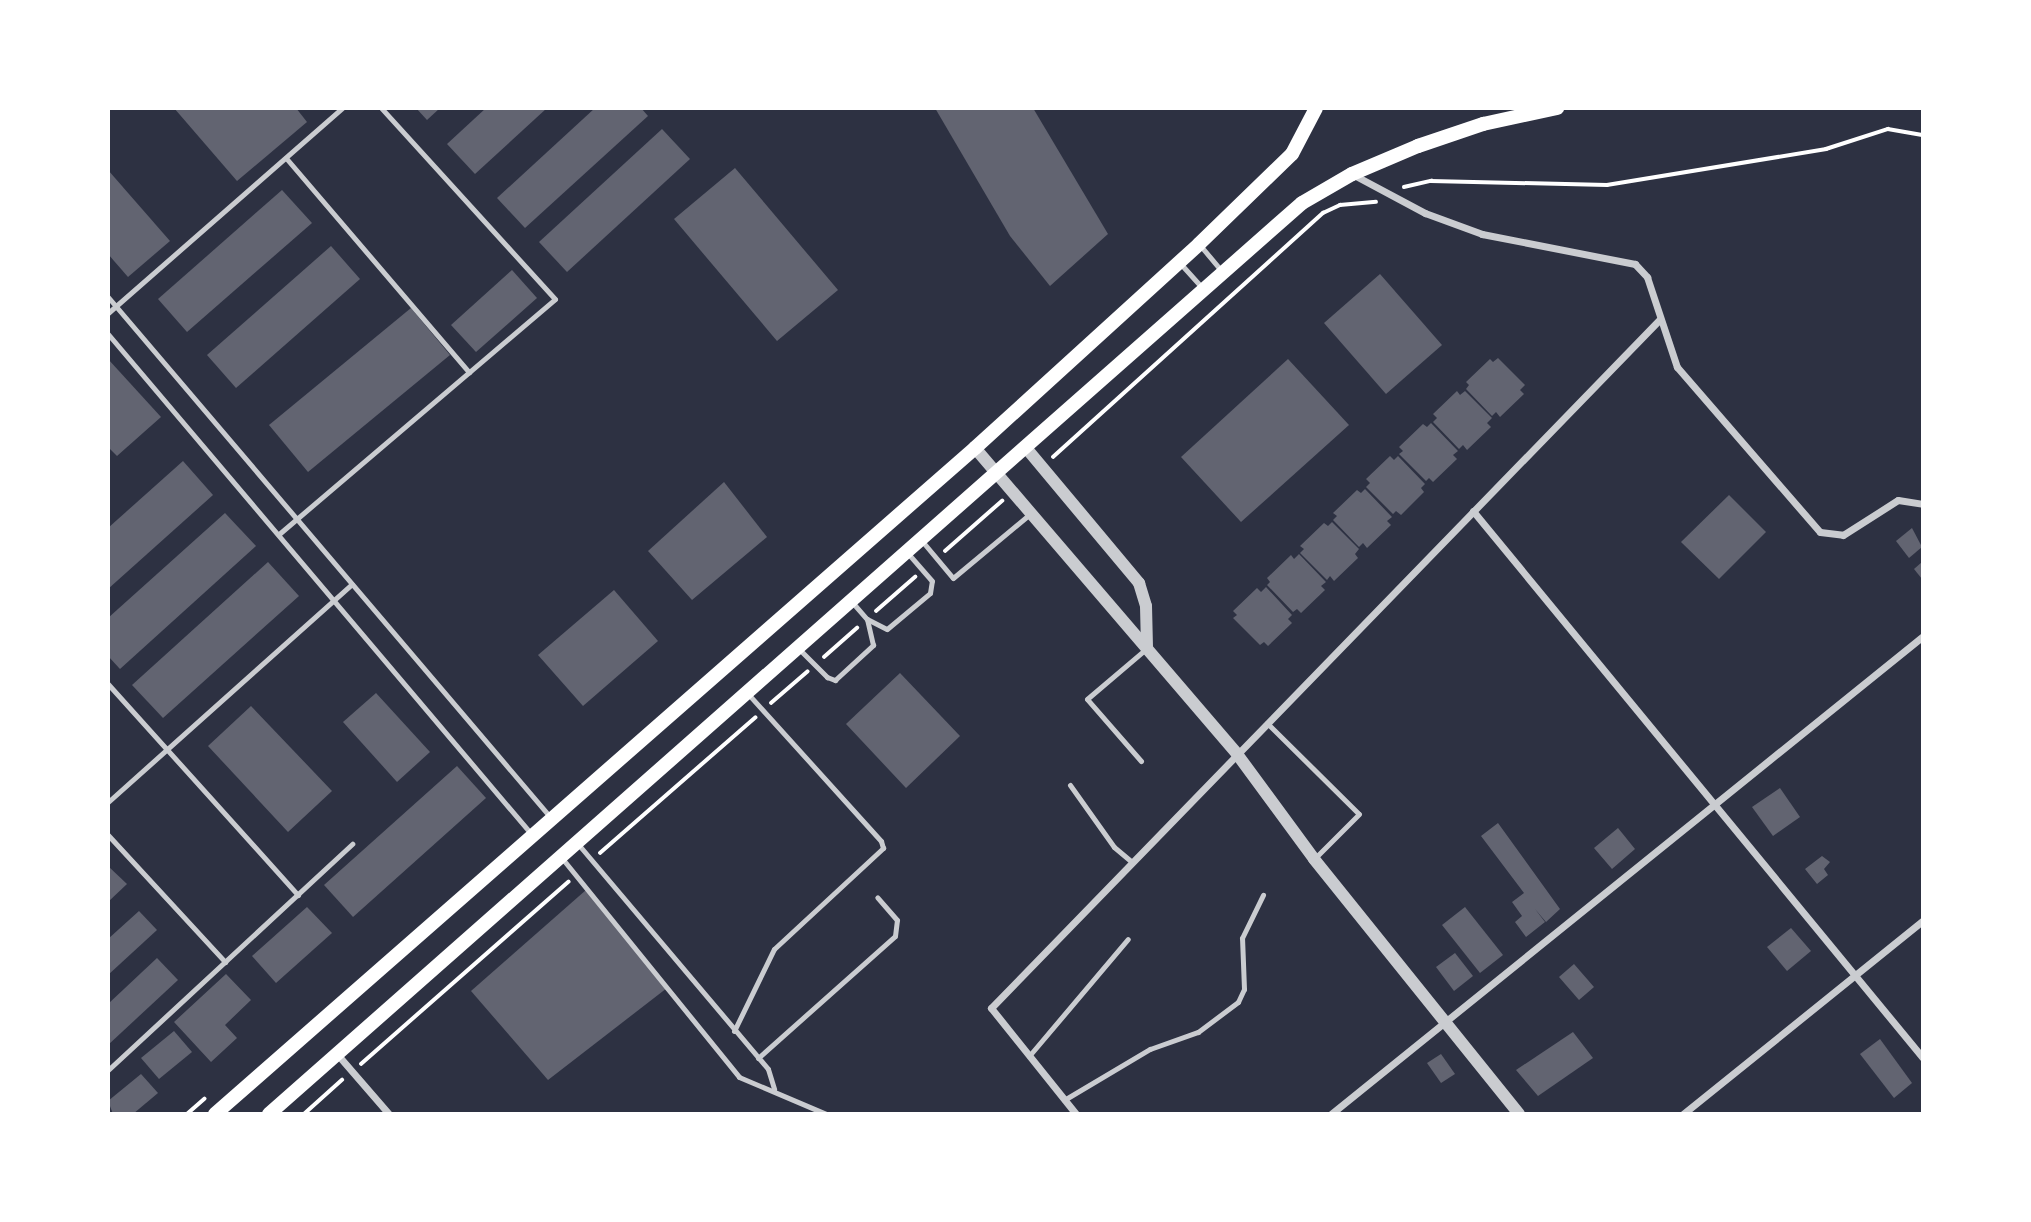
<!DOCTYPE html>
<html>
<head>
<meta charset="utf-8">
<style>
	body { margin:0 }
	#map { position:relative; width:2031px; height:1222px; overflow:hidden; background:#2d3142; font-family:"Space Grotesk",sans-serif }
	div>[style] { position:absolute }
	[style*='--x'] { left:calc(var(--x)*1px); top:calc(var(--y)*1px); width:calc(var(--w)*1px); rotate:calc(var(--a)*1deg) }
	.building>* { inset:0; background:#626471 }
	.path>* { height:3.5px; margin:-1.75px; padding:0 1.75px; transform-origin:1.75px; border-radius:1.75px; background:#fff }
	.service>* { height:5px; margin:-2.5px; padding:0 2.5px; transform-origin:2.5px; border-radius:2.5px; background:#caccd0 }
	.minor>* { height:7px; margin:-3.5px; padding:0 3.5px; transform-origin:3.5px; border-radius:3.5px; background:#caccd0 }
	.tertiary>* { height:12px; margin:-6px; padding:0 6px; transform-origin:6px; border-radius:6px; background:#caccd0 }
	.secondary>* { height:14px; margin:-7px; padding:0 7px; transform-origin:7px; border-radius:7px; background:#fff }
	span { translate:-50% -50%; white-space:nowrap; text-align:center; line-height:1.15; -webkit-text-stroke:5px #fff; paint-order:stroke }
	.frame { position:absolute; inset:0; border:110px solid #fff; pointer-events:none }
</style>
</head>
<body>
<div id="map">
	<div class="building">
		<i style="clip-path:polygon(174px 108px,296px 108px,307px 122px,237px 181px)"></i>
		<i style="clip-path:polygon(416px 108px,440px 108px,427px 120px)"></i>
		<i style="clip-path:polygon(486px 108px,547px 108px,475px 174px,447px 144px)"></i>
		<i style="clip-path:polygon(595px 108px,641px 108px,648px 116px,525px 228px,497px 198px)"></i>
		<i style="clip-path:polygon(935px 108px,1033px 108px,1108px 234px,1050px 286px,1010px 236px)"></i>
		<i style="clip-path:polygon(662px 129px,690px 159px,567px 272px,539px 242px)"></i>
		<i style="clip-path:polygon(735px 168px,838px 290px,777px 341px,674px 219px)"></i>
		<i style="clip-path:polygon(108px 170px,170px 241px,128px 277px,108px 254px)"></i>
		<i style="clip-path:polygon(282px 190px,312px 223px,187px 332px,158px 299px)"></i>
		<i style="clip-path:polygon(331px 246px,360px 279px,236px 388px,207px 355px)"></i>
		<i style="clip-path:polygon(512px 270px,537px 298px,476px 352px,451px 325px)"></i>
		<i style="clip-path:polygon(1380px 274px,1442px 345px,1386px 394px,1324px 323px)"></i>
		<i style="clip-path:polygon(411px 308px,450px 355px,308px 472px,269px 425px)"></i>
		<i style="clip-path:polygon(1498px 358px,1525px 385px,1520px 390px,1524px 394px,1500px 417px,1496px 412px,1492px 416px,1466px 389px,1469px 385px,1466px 382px,1490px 359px,1493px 362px)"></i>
		<i style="clip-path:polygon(108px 359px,161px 417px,117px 456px,108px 447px)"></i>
		<i style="clip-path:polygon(1288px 359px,1349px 425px,1241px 522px,1181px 457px)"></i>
		<i style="clip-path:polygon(1457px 391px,1460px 395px,1465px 391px,1492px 418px,1487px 423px,1491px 427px,1467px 450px,1463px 445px,1459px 449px,1433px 422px,1437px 418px,1433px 414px)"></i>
		<i style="clip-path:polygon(1431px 423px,1458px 451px,1453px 455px,1457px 459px,1433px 482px,1429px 478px,1426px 481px,1399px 454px,1403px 451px,1399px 447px,1423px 424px,1427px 427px)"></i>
		<i style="clip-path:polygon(1390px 456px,1394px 460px,1398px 456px,1425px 484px,1421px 488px,1424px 492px,1401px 515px,1396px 511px,1393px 514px,1366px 487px,1370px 483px,1366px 479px)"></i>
		<i style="clip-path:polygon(183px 461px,213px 495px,108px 589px,108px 528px)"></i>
		<i style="clip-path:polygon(724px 482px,767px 537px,692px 600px,648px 551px)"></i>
		<i style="clip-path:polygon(1365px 489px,1392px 517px,1387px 521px,1391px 525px,1367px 548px,1363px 543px,1359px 547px,1333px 520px,1337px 516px,1333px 513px,1357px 490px,1361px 493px)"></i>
		<i style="clip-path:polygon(1729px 495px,1766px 532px,1719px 579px,1681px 542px)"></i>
		<i style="clip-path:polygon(225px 513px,256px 546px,120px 669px,108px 656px,108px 618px)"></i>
		<i style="clip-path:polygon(1332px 522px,1359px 549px,1355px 554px,1358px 558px,1334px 581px,1330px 576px,1327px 580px,1300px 553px,1304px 549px,1300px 546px,1324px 523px,1328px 526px)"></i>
		<i style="clip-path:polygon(1912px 528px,1922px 547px,1909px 558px,1896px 541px)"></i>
		<i style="clip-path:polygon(1299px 554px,1326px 582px,1321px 586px,1325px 590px,1301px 613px,1297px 609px,1293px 612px,1267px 585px,1270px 582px,1267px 578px,1291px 555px,1294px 559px)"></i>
		<i style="clip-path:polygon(268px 562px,299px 596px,163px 718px,132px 685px)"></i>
		<i style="clip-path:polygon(1922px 562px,1922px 579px,1914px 569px)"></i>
		<i style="clip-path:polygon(1266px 587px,1292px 615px,1288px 619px,1292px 623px,1268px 646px,1264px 642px,1260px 645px,1233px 618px,1237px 615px,1233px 611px,1257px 588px,1261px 592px)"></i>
		<i style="clip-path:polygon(614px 590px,658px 641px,583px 706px,538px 655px)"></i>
		<i style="clip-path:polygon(900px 673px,960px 736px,906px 788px,846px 724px)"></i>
		<i style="clip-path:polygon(376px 693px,430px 752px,397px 782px,343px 722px)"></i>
		<i style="clip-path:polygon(251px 706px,332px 791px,288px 832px,208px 746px)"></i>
		<i style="clip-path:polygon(457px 766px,486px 798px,353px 917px,324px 885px)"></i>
		<i style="clip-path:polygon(1780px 788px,1800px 817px,1773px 836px,1752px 807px)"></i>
		<i style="clip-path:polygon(1498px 823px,1560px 909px,1546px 922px,1535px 909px,1545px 922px,1526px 937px,1515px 922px,1522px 916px,1512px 902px,1524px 893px,1481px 836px)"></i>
		<i style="clip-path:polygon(1618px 828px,1635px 849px,1612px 869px,1594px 848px)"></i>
		<i style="clip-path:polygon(1822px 856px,1830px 862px,1824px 869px,1828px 875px,1817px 884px,1805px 869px)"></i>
		<i style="clip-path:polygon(108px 866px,127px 884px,108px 902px)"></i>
		<i style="clip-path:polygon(586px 890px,667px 988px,548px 1080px,471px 991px)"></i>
		<i style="clip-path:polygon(307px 907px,332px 933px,276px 983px,252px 956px)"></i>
		<i style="clip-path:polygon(1465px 907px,1503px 955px,1480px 973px,1442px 925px)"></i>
		<i style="clip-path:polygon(139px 911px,157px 930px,108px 975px,108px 939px)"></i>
		<i style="clip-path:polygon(1791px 928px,1811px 951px,1787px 971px,1767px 947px)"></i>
		<i style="clip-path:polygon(1455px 953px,1473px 976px,1454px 991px,1436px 967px)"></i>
		<i style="clip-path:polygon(157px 958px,178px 980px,108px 1045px,108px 1004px)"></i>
		<i style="clip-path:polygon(1574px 964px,1594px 987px,1579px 1000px,1559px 977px)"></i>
		<i style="clip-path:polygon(226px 974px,251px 1000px,225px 1025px,237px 1038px,211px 1062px,174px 1022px)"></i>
		<i style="clip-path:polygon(174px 1031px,192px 1052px,159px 1079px,141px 1058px)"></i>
		<i style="clip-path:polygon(1573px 1032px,1593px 1058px,1538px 1096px,1516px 1070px)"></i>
		<i style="clip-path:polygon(1880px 1039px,1912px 1083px,1894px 1098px,1860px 1054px)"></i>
		<i style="clip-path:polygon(1441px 1054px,1455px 1074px,1441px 1083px,1427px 1063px)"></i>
		<i style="clip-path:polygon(141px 1074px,158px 1093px,133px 1114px,113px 1114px,108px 1101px)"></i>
	</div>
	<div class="path">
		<i style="--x:1404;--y:187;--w:28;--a:-13"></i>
		<i style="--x:1431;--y:181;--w:176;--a:1.3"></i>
		<i style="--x:1607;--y:185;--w:222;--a:-9.3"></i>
		<i style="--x:1826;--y:149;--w:65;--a:-17.9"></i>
		<i style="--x:1888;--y:129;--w:36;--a:10"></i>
		<i style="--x:1053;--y:457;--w:364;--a:-42.1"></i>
		<i style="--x:1323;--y:213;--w:19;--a:-25"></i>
		<i style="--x:1340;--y:205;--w:36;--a:-5"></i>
		<i style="--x:945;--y:551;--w:76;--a:-41.3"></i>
		<i style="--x:876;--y:611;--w:52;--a:-41.1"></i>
		<i style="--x:824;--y:657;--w:44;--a:-41.3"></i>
		<i style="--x:771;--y:703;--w:48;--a:-40.7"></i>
		<i style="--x:600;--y:853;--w:206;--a:-41.1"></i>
		<i style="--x:361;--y:1064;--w:276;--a:-41.3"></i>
		<i style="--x:187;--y:1114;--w:23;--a:-41"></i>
		<i style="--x:304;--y:1114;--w:51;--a:-41.8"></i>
	</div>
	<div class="service">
		<i style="--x:286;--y:158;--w:282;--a:49.5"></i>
		<i style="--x:1199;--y:244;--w:35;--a:50"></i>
		<i style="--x:1179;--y:262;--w:36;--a:48"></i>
		<i style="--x:108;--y:297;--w:685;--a:49.62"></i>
		<i style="--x:108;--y:313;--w:311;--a:-41.2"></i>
		<i style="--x:108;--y:334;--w:658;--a:49.75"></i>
		<i style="--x:279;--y:534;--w:362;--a:-40.4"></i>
		<i style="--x:555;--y:299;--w:258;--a:-132.3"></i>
		<i style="--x:922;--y:541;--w:48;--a:50"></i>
		<i style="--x:953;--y:578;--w:102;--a:-39.8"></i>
		<i style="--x:852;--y:602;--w:23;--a:49"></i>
		<i style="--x:867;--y:619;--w:22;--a:27"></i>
		<i style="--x:887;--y:629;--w:56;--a:-39.9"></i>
		<i style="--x:930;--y:593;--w:12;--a:-81"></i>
		<i style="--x:932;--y:581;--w:37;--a:-131"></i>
		<i style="--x:799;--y:649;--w:40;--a:45"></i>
		<i style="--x:827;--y:677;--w:9;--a:21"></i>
		<i style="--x:835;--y:680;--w:52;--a:-42.6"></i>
		<i style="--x:873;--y:645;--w:27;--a:-103"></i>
		<i style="--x:108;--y:684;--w:284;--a:48"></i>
		<i style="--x:1267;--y:723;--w:129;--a:44.7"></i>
		<i style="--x:1359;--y:814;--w:64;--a:135"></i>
		<i style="--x:1141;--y:761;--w:82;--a:-131.1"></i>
		<i style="--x:1087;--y:699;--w:79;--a:-40.4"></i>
		<i style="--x:1070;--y:785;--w:76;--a:54.6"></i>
		<i style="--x:1114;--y:847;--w:23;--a:40"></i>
		<i style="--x:108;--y:802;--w:327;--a:-41.8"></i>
		<i style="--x:108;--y:835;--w:173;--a:47.3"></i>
		<i style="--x:578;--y:844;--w:294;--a:49.8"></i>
		<i style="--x:768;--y:1069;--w:21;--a:73"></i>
		<i style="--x:561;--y:857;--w:283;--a:51"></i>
		<i style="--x:739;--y:1077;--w:95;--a:23"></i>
		<i style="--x:734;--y:1031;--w:91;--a:-64"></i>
		<i style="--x:774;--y:949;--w:149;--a:-42.8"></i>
		<i style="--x:883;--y:848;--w:7;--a:-106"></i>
		<i style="--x:881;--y:841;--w:197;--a:-132.1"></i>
		<i style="--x:1029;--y:1056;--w:153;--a:-49.8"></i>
		<i style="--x:758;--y:1058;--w:183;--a:-41.7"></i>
		<i style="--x:895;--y:936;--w:16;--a:-83"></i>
		<i style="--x:897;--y:920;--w:30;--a:-131"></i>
		<i style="--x:108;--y:1070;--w:333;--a:-42.8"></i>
		<i style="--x:1064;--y:1100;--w:100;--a:-30.7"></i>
		<i style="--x:1150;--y:1049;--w:51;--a:-19.5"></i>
		<i style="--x:1198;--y:1032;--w:50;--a:-36.9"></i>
		<i style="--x:1238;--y:1002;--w:14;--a:-65"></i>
		<i style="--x:1244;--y:989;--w:51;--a:-92.2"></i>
		<i style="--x:1242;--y:938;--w:48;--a:-64"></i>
	</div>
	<div class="minor">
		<i style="--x:1352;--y:174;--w:83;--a:28.1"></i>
		<i style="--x:1425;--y:213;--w:61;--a:20.2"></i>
		<i style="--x:1482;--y:234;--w:156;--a:11.1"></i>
		<i style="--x:1635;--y:264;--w:18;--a:47"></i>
		<i style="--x:1647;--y:277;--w:95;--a:71.6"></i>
		<i style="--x:1677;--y:367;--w:218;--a:49.1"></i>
		<i style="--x:1820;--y:532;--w:23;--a:7"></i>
		<i style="--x:1843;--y:535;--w:65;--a:-32.5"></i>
		<i style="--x:1898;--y:500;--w:25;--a:9"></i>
		<i style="--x:1473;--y:511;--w:708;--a:50.56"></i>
		<i style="--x:337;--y:1054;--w:79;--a:49.1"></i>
		<i style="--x:1076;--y:1114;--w:136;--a:-128.7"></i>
		<i style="--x:991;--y:1008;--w:960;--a:-45.84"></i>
		<i style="--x:1331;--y:1114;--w:761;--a:-38.92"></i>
		<i style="--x:1683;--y:1114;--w:309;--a:-38.9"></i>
	</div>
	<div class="tertiary">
		<i style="--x:975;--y:448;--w:403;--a:49.4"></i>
		<i style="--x:1237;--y:754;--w:130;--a:53.7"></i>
		<i style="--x:1314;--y:859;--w:327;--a:51.2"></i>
		<i style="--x:1027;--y:449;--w:175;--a:50.1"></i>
		<i style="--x:1139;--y:583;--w:24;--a:73"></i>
		<i style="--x:1146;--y:606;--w:42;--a:88.6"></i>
	</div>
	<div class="secondary">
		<i style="--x:215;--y:1114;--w:1011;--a:-41.23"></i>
		<i style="--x:975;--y:448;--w:303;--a:-42.3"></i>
		<i style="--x:1199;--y:244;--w:129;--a:-44.1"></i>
		<i style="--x:1292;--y:154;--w:52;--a:-62.4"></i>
		<i style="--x:269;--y:1114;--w:1377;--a:-41.41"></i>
		<i style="--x:1302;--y:203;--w:58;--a:-30.1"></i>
		<i style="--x:1352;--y:174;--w:72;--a:-23"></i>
		<i style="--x:1418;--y:146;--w:69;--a:-18.7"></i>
		<i style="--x:1483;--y:124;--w:76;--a:-12.2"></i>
	</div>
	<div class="frame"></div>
</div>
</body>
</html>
